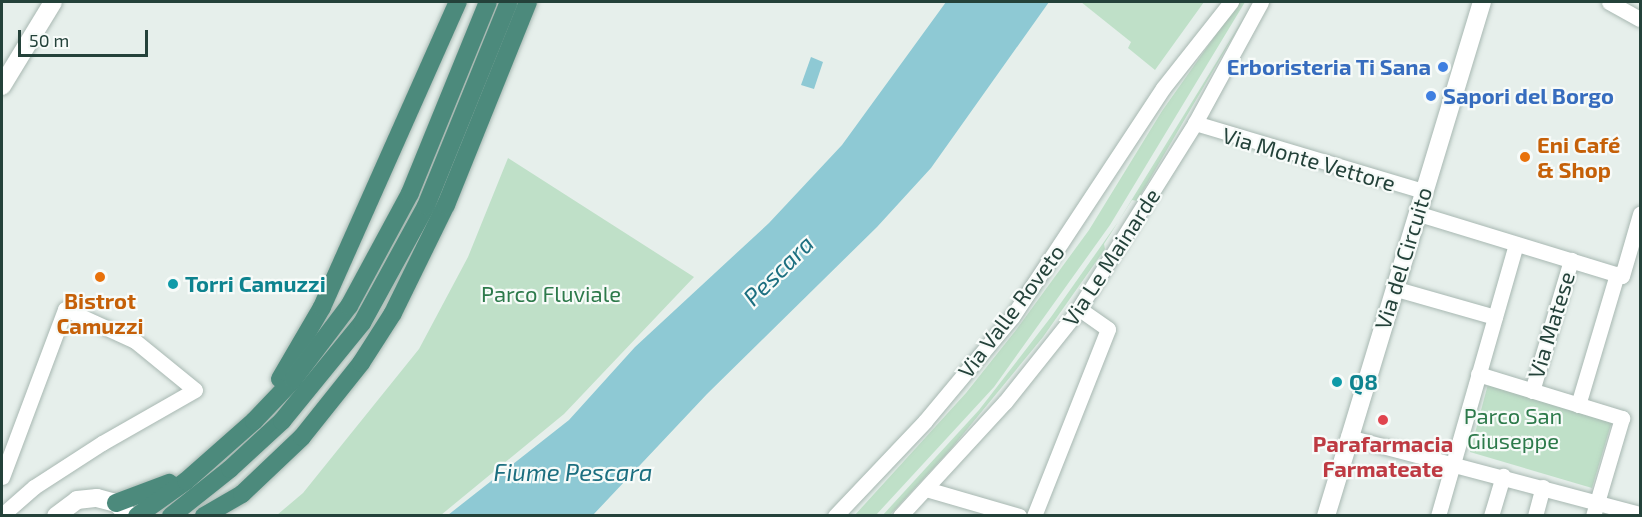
<!DOCTYPE html>
<html>
<head>
<meta charset="utf-8">
<style>
	body { margin:0 }
	#map { position:relative; width:1642px; height:517px; overflow:hidden; background:#e6efeb; font-family:"Exo 2",sans-serif }
	div>[style] { position:absolute }
	[style*='--x'] { left:calc(var(--x)*1px); top:calc(var(--y)*1px); width:calc(var(--w)*1px); rotate:calc(var(--a)*1deg) }
	.green>* { inset:0; background:#bfe0c8 }
	.water>* { inset:0; background:#8ec9d4 }
	.roads { filter:drop-shadow(0 0 2px #a8b8b2) drop-shadow(0 0 2px #a8b8b2) }
	.minor>* { height:15px; margin:-7.5px; padding:0 7.5px; transform-origin:7.5px; border-radius:7.5px; background:#fff }
	.tertiary>* { height:18px; margin:-9px; padding:0 9px; transform-origin:9px; border-radius:9px; background:#fff }
	.secondary>* { height:18px; margin:-9px; padding:0 9px; transform-origin:9px; border-radius:9px; background:#fff }
	.trunk>* { height:18px; margin:-9px; padding:0 9px; transform-origin:9px; border-radius:9px; background:#4c8a7c }
	.dots>* { width:16px; height:16px; translate:-50% -50%; box-sizing:border-box; border:3px solid #f7fbf9; border-radius:50% }
	span { translate:-50% -50%; white-space:nowrap; text-align:center; line-height:1.15; -webkit-text-stroke:4.5px #f7fbf9; paint-order:stroke }
	.shop-label { font-size:22px; color:#366cbe; font-weight:700 }
	.right { translate:-100% -50%; text-align:right }
	.left { translate:0 -50%; text-align:left }
	.food-label { font-size:22px; color:#c56008; font-weight:700 }
	.street-label { font-size:22px; color:#24423a }
	.culture-label { font-size:22px; color:#0d838f; font-weight:700 }
	.park-label { font-size:22px; color:#2d7a4b }
	.health-label { font-size:22px; color:#be3a42; font-weight:700 }
	.water-label { font-size:24px; color:#1c6f80; font-style:italic }
	.frame { position:absolute; inset:0; border:3px solid #24423a; pointer-events:none }
	.scale { position:absolute; left:18px; top:30px; width:130px; height:27px; box-sizing:border-box; border:3px solid #24423a; border-top:0; padding-left:8px; font-size:18px; line-height:21px; white-space:nowrap; color:#24423a; -webkit-text-stroke:4px #f7fbf9; paint-order:stroke }
</style>
</head>
<body>
<div id="map">
	<div class="green">
		<i style="clip-path:polygon(1081px 2px,1204px 2px,1155px 70px,1128px 48px,1131px 42px)"></i>
		<i style="clip-path:polygon(1239px 2px,1245px 2px,1110px 225px,994px 387px,876px 515px,854px 516px,966px 393px,1016px 330px,1089px 230px,1162px 111px)"></i>
		<i style="clip-path:polygon(1248px 11px,1137px 201px,1132px 200px,1104px 244px,1105px 249px,1043px 337px,950px 450px,890px 515px,882px 516px,979px 410px,1051px 317px,1118px 222px)"></i>
		<i style="clip-path:polygon(508px 158px,694px 277px,564px 414px,441px 515px,277px 515px,303px 493px,419px 349px,468px 257px)"></i>
		<i style="clip-path:polygon(1488px 384px,1612px 421px,1592px 488px,1470px 452px)"></i>
	</div>
	<div class="water">
		<i style="clip-path:polygon(946px 2px,1049px 2px,931px 168px,877px 227px,707px 394px,593px 515px,448px 515px,569px 420px,635px 347px,769px 223px,842px 145px)"></i>
		<i style="clip-path:polygon(811px 57px,823px 62px,814px 89px,801px 85px)"></i>
	</div>
	<div class="roads">
		<div class="minor">
			<i style="--x:1609;--y:2;--w:35;--a:29"></i>
			<i style="--x:1195;--y:123;--w:238;--a:16.6"></i>
			<i style="--x:1416;--y:213;--w:215;--a:17"></i>
			<i style="--x:1622;--y:276;--w:65;--a:-73.8"></i>
			<i style="--x:1393;--y:288;--w:106;--a:15.9"></i>
			<i style="--x:1478;--y:374;--w:151;--a:17"></i>
			<i style="--x:1622;--y:418;--w:102;--a:106.5"></i>
			<i style="--x:1532;--y:391;--w:137;--a:-73.4"></i>
			<i style="--x:1578;--y:405;--w:137;--a:-73.4"></i>
			<i style="--x:1348;--y:437;--w:302;--a:14.8"></i>
			<i style="--x:2;--y:477;--w:179;--a:-69.4"></i>
			<i style="--x:65;--y:309;--w:77;--a:24.6"></i>
			<i style="--x:135;--y:341;--w:77;--a:39.2"></i>
			<i style="--x:195;--y:390;--w:107;--a:150.3"></i>
			<i style="--x:102;--y:443;--w:81;--a:147.1"></i>
			<i style="--x:34;--y:487;--w:43;--a:138.8"></i>
			<i style="--x:926;--y:489;--w:97;--a:16.2"></i>
			<i style="--x:835;--y:516;--w:131;--a:-46.5"></i>
			<i style="--x:925;--y:421;--w:136;--a:-50.1"></i>
			<i style="--x:1012;--y:317;--w:274;--a:-56.6"></i>
			<i style="--x:1163;--y:88;--w:110;--a:-51.7"></i>
			<i style="--x:900;--y:516;--w:155;--a:-47.4"></i>
			<i style="--x:1005;--y:402;--w:114;--a:-51.4"></i>
			<i style="--x:1076;--y:313;--w:224;--a:-57.9"></i>
			<i style="--x:1195;--y:123;--w:138;--a:-61.4"></i>
			<i style="--x:1034;--y:516;--w:201;--a:-68.4"></i>
			<i style="--x:1108;--y:329;--w:35;--a:-145"></i>
			<i style="--x:1438;--y:516;--w:283;--a:-74"></i>
			<i style="--x:1491;--y:516;--w:42;--a:-73.3"></i>
			<i style="--x:1535;--y:516;--w:30;--a:-75"></i>
		</div>
		<div class="tertiary">
			<i style="--x:2;--y:86;--w:98;--a:-58.7"></i>
			<i style="--x:56;--y:516;--w:26;--a:-37"></i>
			<i style="--x:77;--y:500;--w:20;--a:-6"></i>
			<i style="--x:97;--y:498;--w:20;--a:15"></i>
			<i style="--x:116;--y:503;--w:19;--a:43"></i>
		</div>
		<div class="secondary">
			<i style="--x:1326;--y:516;--w:537;--a:-73.12"></i>
		</div>
		<div class="trunk">
			<i style="--x:280;--y:379;--w:83;--a:-59.7"></i>
			<i style="--x:322;--y:307;--w:334;--a:-66"></i>
			<i style="--x:116;--y:503;--w:57;--a:-20.7"></i>
			<i style="--x:137;--y:516;--w:60;--a:-35.5"></i>
			<i style="--x:186;--y:481;--w:91;--a:-41.4"></i>
			<i style="--x:254;--y:421;--w:57;--a:-46.4"></i>
			<i style="--x:293;--y:380;--w:93;--a:-52.9"></i>
			<i style="--x:349;--y:306;--w:128;--a:-61.6"></i>
			<i style="--x:410;--y:193;--w:206;--a:-67.8"></i>
			<i style="--x:171;--y:516;--w:75;--a:-38.5"></i>
			<i style="--x:230;--y:469;--w:71;--a:-42.7"></i>
			<i style="--x:282;--y:421;--w:127;--a:-50.8"></i>
			<i style="--x:362;--y:323;--w:133;--a:-61.3"></i>
			<i style="--x:426;--y:206;--w:220;--a:-67.9"></i>
			<i style="--x:204;--y:516;--w:44;--a:-30.1"></i>
			<i style="--x:242;--y:494;--w:83;--a:-43.5"></i>
			<i style="--x:302;--y:437;--w:95;--a:-51.4"></i>
			<i style="--x:361;--y:363;--w:59;--a:-57.4"></i>
			<i style="--x:393;--y:313;--w:120;--a:-63.9"></i>
			<i style="--x:446;--y:205;--w:219;--a:-68"></i>
		</div>
	</div>
	<div class="dots">
		<i style="left:1443px;top:67px;background:#3f7fe0"></i>
		<i style="left:1431px;top:96px;background:#3f7fe0"></i>
		<i style="left:1525px;top:157px;background:#e8710a"></i>
		<i style="left:100px;top:277px;background:#e8710a"></i>
		<i style="left:173px;top:284px;background:#0f9aa8"></i>
		<i style="left:1337px;top:382px;background:#0f9aa8"></i>
		<i style="left:1383px;top:420px;background:#e0444e"></i>
	</div>
	<div class="shop-label">
		<span class="right" style="left:1431px;top:67px">Erboristeria Ti Sana</span>
		<span class="left" style="left:1443px;top:96px">Sapori del Borgo</span>
	</div>
	<div class="food-label">
		<span class="left" style="left:1537px;top:157px">Eni Café<br>&amp; Shop</span>
		<span style="left:100px;top:313px">Bistrot<br>Camuzzi</span>
	</div>
	<div class="street-label">
		<span style="left:1309px;top:159px;rotate:16deg">Via Monte Vettore</span>
		<span style="left:1111px;top:257px;rotate:-57deg">Via Le Mainarde</span>
		<span style="left:1403px;top:258px;rotate:-73deg">Via del Circuito</span>
		<span style="left:1011px;top:311px;rotate:-53deg">Via Valle Roveto</span>
		<span style="left:1551px;top:325px;rotate:-73deg">Via Matese</span>
	</div>
	<div class="culture-label">
		<span class="left" style="left:185px;top:284px">Torri Camuzzi</span>
		<span class="left" style="left:1349px;top:382px">Q8</span>
	</div>
	<div class="park-label">
		<span style="left:551px;top:294px">Parco Fluviale</span>
		<span style="left:1513px;top:428px">Parco San<br>Giuseppe</span>
	</div>
	<div class="health-label">
		<span style="left:1383px;top:456px">Parafarmacia<br>Farmateate</span>
	</div>
	<div class="water-label">
		<span style="left:778px;top:270px;rotate:-45deg">Pescara</span>
		<span style="left:573px;top:472px">Fiume Pescara</span>
	</div>
	<div class="frame"></div>
	<div class="scale">50 m</div>
</div>
</body>
</html>
